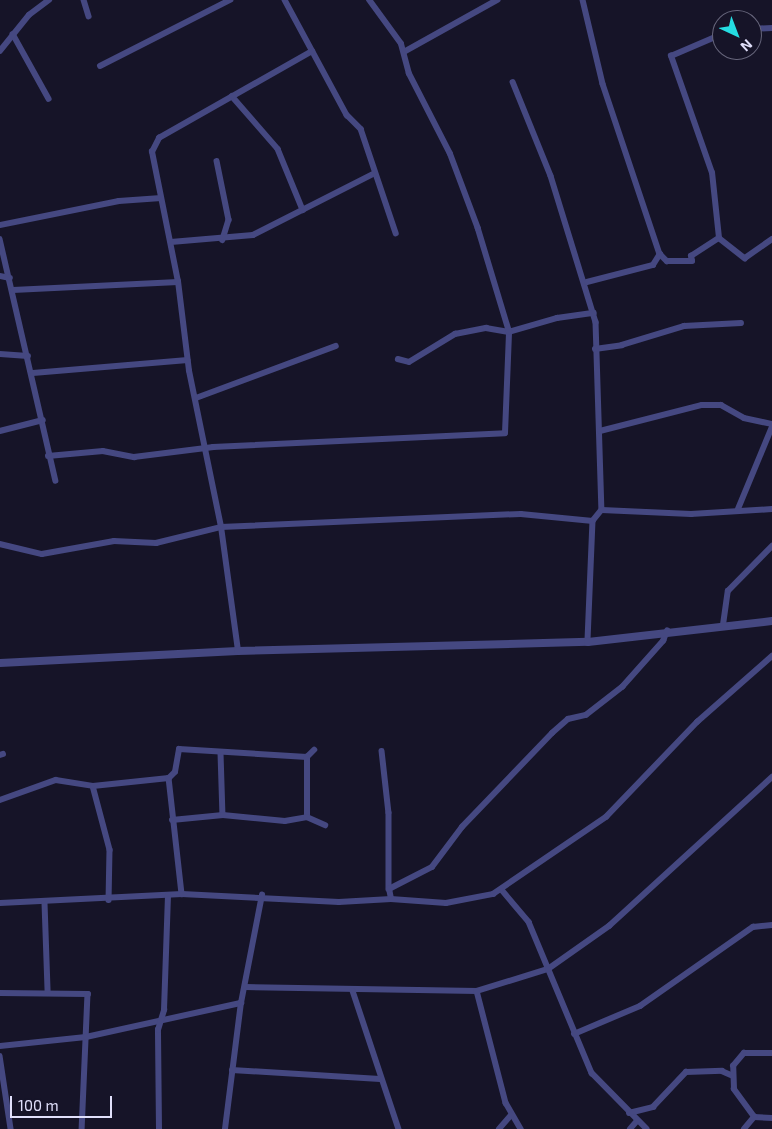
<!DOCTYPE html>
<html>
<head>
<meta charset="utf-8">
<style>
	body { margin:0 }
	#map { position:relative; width:772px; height:1129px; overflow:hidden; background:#161428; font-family:"Exo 2",sans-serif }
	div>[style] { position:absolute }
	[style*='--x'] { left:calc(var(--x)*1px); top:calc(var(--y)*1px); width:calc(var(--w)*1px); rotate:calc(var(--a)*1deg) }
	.minor>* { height:5.5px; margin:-2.75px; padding:0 2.75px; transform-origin:2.75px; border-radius:2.75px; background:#454881 }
	.tertiary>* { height:8px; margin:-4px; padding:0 4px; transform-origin:4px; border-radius:4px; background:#454881 }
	span { translate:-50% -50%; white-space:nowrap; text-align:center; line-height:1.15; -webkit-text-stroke:4px #161428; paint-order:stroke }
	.north { position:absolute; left:712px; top:10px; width:50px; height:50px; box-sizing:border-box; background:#161428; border:1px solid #67667c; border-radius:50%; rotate:137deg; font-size:14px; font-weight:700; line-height:20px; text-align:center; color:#e1e0fb }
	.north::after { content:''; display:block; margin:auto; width:18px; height:22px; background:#25dde2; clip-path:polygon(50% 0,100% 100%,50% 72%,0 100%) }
	.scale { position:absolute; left:10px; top:1096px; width:102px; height:22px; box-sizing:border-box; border:2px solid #e1e0fb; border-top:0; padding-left:6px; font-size:15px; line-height:18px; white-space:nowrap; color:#e1e0fb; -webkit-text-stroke:4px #161428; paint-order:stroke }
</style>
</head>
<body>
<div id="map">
	<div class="minor">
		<i style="--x:84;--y:0;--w:17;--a:73"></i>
		<i style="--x:285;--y:0;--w:131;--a:61.7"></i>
		<i style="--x:347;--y:115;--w:20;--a:45"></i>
		<i style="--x:361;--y:129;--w:110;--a:71.4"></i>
		<i style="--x:583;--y:0;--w:86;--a:76.6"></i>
		<i style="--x:603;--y:84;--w:179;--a:71.5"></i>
		<i style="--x:660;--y:254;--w:10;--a:45"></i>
		<i style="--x:667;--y:261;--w:25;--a:0"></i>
		<i style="--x:692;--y:261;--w:5;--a:-101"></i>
		<i style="--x:691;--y:256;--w:33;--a:-33"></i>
		<i style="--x:752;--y:29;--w:20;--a:-3"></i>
		<i style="--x:13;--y:34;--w:74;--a:61"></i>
		<i style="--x:0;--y:51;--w:46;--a:-51.1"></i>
		<i style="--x:29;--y:15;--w:25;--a:-37"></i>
		<i style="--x:404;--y:52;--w:107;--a:-29.2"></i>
		<i style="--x:100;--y:66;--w:146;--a:-26.9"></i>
		<i style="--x:513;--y:82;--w:101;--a:68"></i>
		<i style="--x:551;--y:176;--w:153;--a:72.9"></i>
		<i style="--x:596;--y:322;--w:188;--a:88.2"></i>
		<i style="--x:602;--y:510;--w:14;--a:129"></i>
		<i style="--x:593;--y:521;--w:121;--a:92.4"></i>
		<i style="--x:232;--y:96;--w:70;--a:49"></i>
		<i style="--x:278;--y:149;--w:66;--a:67.7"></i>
		<i style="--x:217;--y:161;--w:60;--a:78.5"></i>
		<i style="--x:229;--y:220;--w:21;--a:107"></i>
		<i style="--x:0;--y:225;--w:121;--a:-11.4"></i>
		<i style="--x:119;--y:201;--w:42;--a:-4.1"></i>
		<i style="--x:719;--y:238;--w:65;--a:-96.1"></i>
		<i style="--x:712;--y:173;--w:124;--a:-109.3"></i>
		<i style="--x:671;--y:56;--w:56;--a:-23.3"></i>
		<i style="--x:719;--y:238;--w:33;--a:38"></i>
		<i style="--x:745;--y:258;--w:33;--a:-35"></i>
		<i style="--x:0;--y:239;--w:248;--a:77"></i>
		<i style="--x:171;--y:242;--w:82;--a:-4.9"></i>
		<i style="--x:253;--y:235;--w:135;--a:-26.9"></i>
		<i style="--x:0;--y:276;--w:10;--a:11"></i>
		<i style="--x:587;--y:282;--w:68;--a:-14.4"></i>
		<i style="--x:653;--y:265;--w:13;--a:-58"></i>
		<i style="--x:13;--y:290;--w:165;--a:-2.8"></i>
		<i style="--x:595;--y:349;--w:27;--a:-8"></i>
		<i style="--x:622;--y:345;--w:65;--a:-17"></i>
		<i style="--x:684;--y:326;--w:57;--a:-3"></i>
		<i style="--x:0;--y:354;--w:28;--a:4"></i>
		<i style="--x:398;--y:359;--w:11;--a:15"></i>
		<i style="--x:409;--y:362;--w:54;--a:-31.3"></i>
		<i style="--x:455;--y:334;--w:32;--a:-11"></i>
		<i style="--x:486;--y:328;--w:23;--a:10"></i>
		<i style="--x:509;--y:332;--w:50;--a:-16.3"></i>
		<i style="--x:557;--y:318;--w:37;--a:-8"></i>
		<i style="--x:33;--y:373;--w:155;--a:-4.8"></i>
		<i style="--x:196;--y:398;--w:149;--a:-20.4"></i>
		<i style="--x:0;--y:431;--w:44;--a:-14.3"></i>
		<i style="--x:600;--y:431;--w:105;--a:-14.3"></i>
		<i style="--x:702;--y:405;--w:19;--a:0"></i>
		<i style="--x:721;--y:405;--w:26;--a:29"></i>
		<i style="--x:744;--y:418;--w:29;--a:12"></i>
		<i style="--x:48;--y:456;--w:55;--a:-5.2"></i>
		<i style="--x:103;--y:451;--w:32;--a:11"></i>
		<i style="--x:134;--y:457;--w:80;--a:-7.2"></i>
		<i style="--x:213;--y:447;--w:292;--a:-2.7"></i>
		<i style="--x:505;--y:433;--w:101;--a:-87.7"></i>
		<i style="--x:509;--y:332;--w:108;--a:-106.8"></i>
		<i style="--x:478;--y:229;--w:80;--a:-110.5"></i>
		<i style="--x:450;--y:154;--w:90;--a:-117.1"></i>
		<i style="--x:409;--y:74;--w:31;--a:-105"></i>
		<i style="--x:401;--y:44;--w:54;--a:-126"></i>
		<i style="--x:738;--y:509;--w:89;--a:-67.5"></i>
		<i style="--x:602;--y:510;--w:89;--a:2.6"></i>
		<i style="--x:691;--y:514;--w:81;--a:-3.5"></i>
		<i style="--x:0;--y:544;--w:43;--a:13.4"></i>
		<i style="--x:42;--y:554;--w:73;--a:-10.2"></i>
		<i style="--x:114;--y:541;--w:42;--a:2.7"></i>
		<i style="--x:156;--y:543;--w:67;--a:-13.8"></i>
		<i style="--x:221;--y:527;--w:300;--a:-2.5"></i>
		<i style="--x:521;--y:514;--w:72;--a:5.6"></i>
		<i style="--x:723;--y:625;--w:34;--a:-82"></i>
		<i style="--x:728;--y:591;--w:63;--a:-45.6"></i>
		<i style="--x:238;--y:651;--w:125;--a:-97.8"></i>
		<i style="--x:221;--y:527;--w:159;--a:-101.6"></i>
		<i style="--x:189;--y:371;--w:90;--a:-97"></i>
		<i style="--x:178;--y:282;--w:133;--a:-101.3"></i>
		<i style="--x:152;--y:152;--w:16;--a:-63"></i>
		<i style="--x:159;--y:138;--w:176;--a:-29.6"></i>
		<i style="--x:382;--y:751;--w:62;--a:83.6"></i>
		<i style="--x:389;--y:813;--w:76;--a:90"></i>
		<i style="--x:221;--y:753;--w:62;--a:88.2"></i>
		<i style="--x:0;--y:755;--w:3;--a:-18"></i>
		<i style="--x:169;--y:778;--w:117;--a:83.6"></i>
		<i style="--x:93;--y:786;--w:66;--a:75.1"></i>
		<i style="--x:110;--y:850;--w:50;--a:91.1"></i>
		<i style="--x:0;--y:800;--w:59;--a:-19.7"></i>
		<i style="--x:56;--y:780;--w:37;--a:9"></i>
		<i style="--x:93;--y:786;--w:76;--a:-6"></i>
		<i style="--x:169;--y:778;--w:8;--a:-45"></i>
		<i style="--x:175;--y:772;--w:23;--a:-80"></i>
		<i style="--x:179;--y:749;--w:128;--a:3.6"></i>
		<i style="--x:307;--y:757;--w:10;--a:-45"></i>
		<i style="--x:307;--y:817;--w:60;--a:-90"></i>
		<i style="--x:172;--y:820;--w:51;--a:-5.6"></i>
		<i style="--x:223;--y:815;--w:62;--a:5.5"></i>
		<i style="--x:285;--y:821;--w:22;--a:-10"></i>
		<i style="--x:307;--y:817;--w:20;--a:24"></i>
		<i style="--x:502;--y:890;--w:42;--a:49.8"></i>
		<i style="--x:529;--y:922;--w:164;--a:67.4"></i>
		<i style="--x:592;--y:1073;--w:78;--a:45.5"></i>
		<i style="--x:391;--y:899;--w:10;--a:-101"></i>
		<i style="--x:389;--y:889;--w:48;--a:-27.1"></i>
		<i style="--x:432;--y:867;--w:50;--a:-53.1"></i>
		<i style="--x:462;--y:827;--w:130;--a:-46.2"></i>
		<i style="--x:552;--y:733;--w:21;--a:-41"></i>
		<i style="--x:568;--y:719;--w:18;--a:-13"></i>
		<i style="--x:586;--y:715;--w:46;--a:-37.9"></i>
		<i style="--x:622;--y:687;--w:62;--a:-48.3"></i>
		<i style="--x:663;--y:641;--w:11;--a:-68"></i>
		<i style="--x:0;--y:903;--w:182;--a:-2.8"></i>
		<i style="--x:182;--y:894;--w:157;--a:2.9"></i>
		<i style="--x:339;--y:902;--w:52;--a:-3.3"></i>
		<i style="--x:391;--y:899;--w:55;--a:4.2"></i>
		<i style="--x:446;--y:903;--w:48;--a:-10.8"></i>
		<i style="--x:493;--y:894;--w:137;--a:-34.3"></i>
		<i style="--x:606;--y:817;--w:132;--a:-46.2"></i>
		<i style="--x:697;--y:722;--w:100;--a:-41.3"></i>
		<i style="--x:45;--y:903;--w:88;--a:88"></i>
		<i style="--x:246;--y:987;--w:231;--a:1"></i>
		<i style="--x:477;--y:991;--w:74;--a:-17.2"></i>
		<i style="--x:548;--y:969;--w:75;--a:-35.2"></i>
		<i style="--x:609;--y:926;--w:221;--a:-42.4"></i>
		<i style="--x:353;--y:991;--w:145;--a:71.6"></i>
		<i style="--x:477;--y:991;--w:116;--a:75.5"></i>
		<i style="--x:506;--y:1103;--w:30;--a:60"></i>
		<i style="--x:0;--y:993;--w:88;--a:0.7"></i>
		<i style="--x:88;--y:994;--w:135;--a:92.5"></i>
		<i style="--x:574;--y:1034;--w:72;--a:-23"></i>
		<i style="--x:640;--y:1006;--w:138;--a:-35"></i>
		<i style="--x:753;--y:927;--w:19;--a:-6"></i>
		<i style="--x:0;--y:1046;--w:86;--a:-6"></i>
		<i style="--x:86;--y:1037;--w:159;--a:-12.4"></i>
		<i style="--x:0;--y:1056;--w:74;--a:81.4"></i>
		<i style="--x:232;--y:1070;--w:148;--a:3.5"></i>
		<i style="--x:629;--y:1113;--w:25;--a:-14"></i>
		<i style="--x:653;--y:1107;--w:48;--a:-46.7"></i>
		<i style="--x:686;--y:1072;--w:36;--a:-2"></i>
		<i style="--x:722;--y:1071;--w:12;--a:24"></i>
		<i style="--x:754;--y:1117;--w:34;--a:-126"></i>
		<i style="--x:734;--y:1089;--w:23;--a:-92"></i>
		<i style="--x:733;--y:1066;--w:17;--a:-50"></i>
		<i style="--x:744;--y:1053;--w:28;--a:0"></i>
		<i style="--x:754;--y:1117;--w:18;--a:3"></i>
		<i style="--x:159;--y:1129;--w:99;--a:-90.6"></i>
		<i style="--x:158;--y:1030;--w:21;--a:-73"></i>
		<i style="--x:164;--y:1010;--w:114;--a:-88"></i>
		<i style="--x:225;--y:1129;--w:127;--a:-82.8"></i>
		<i style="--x:241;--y:1003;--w:110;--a:-79"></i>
		<i style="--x:499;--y:1129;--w:18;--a:-49"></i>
		<i style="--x:630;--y:1129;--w:11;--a:-49"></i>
		<i style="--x:744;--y:1129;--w:16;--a:-50"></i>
	</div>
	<div class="tertiary">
		<i style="--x:0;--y:663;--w:238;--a:-2.9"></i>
		<i style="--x:238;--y:651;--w:350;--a:-1.5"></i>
		<i style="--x:588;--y:642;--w:185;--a:-6.5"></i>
	</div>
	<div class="north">N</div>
	<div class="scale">100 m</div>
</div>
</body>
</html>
